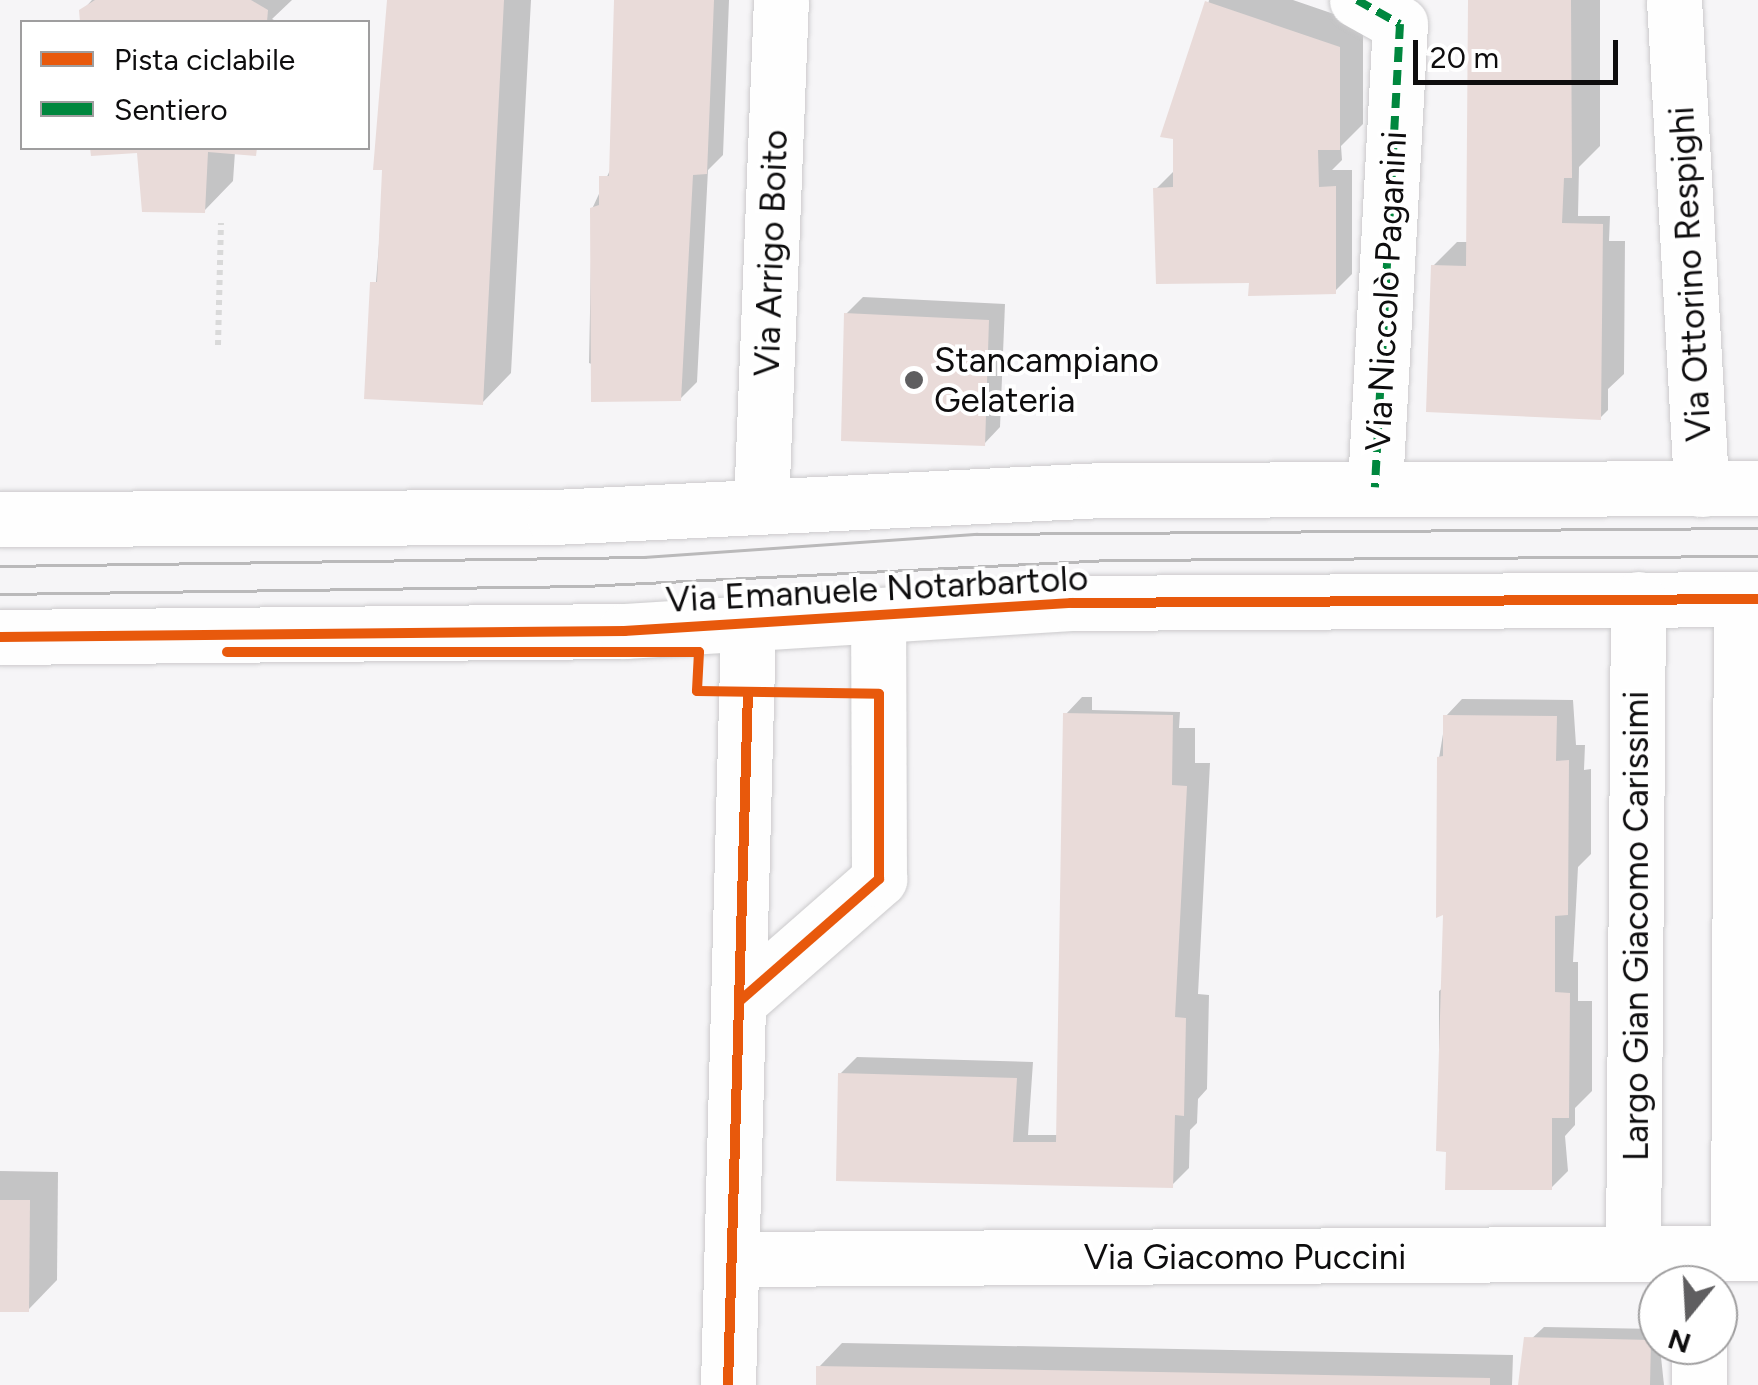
<!DOCTYPE html>
<html>
<head>
<meta charset="utf-8">
<style>
	body { margin:0 }
	#map { position:relative; width:1758px; height:1385px; overflow:hidden; background:#f6f5f7; font-family:Figtree,sans-serif }
	div>[style] { position:absolute }
	[style*='--x'] { left:calc(var(--x)*1px); top:calc(var(--y)*1px); width:calc(var(--w)*1px); rotate:calc(var(--a)*1deg) }
	.shadow>* { inset:0; background:#0003 }
	.building>* { inset:0; background:#e9dbd9 }
	.path>* { height:6px; margin-top:-3px; transform-origin:0; background:repeating-linear-gradient(90deg,#d9d9d9 0 5px,transparent 0 10px) }
	.roads { filter:drop-shadow(0 0 2px #cbcacc) drop-shadow(0 0 2px #cbcacc) }
	.minor>* { height:55px; margin:-27.5px; padding:0 27.5px; transform-origin:27.5px; border-radius:27.5px; background:#fefefe }
	.tram>* { height:2.5px; margin:-1.25px; padding:0 1.25px; transform-origin:1.25px; border-radius:1.25px; background:#bab9ba }
	.quiet>* { height:8px; margin-top:-4px; transform-origin:0; background:repeating-linear-gradient(90deg,#00873e 0 15px,transparent 0 23px) }
	.cycleway>* { height:10px; margin:-5px; padding:0 5px; transform-origin:5px; border-radius:5px; background:#e8590c }
	.dots>* { width:28px; height:28px; translate:-50% -50%; box-sizing:border-box; border:5px solid #fff; border-radius:50% }
	span { translate:-50% -50%; white-space:nowrap; text-align:center; line-height:1.15; -webkit-text-stroke:8px #fff; paint-order:stroke }
	.street-label { font-size:35px; color:#0e0d0e }
	.poi-label { font-size:35px; color:#0e0d0e }
	.left { translate:0 -50%; text-align:left }
	.legend { position:absolute; left:20px; top:20px; width:350px; height:130px; box-sizing:border-box; background:#fff; border:2px solid #9f9e9f; margin:0; padding:12px 18px; list-style:none; font-size:30px; color:#0e0d0e }
	.legend li { display:flex; align-items:center; gap:20px; height:50px }
	.legend b { width:50px; border:2px solid #9f9e9f }
	.north { position:absolute; left:1638px; top:1265px; width:100px; height:100px; box-sizing:border-box; background:#fff; border:2px solid #9f9e9f; border-radius:50%; rotate:198deg; font-size:28px; font-weight:700; line-height:40px; text-align:center; color:#0e0d0e }
	.north::after { content:''; display:block; margin:auto; width:35px; height:45px; background:#5f5e60; clip-path:polygon(50% 0,100% 100%,50% 72%,0 100%) }
	.scale { position:absolute; left:1413px; top:40px; width:205px; height:45px; box-sizing:border-box; border:5px solid #0e0d0e; border-top:0; padding-left:12px; font-size:30px; line-height:35px; white-space:nowrap; color:#0e0d0e; -webkit-text-stroke:8px #fff; paint-order:stroke }
</style>
</head>
<body>
<div id="map">
	<div class="shadow">
		<i style="clip-path:polygon(92px 0,292px 0,272px 19px,278px 22px,82px 22px,82px 11px)"></i>
		<i style="clip-path:polygon(388px 0,531px 0,511px 373px,482px 403px,367px 396px,385px 168px)"></i>
		<i style="clip-path:polygon(616px 0,729px 0,723px 155px,708px 170px,697px 382px,680px 399px,589px 363px,592px 209px,611px 168px)"></i>
		<i style="clip-path:polygon(1209px 0,1293px 0,1363px 24px,1363px 124px,1341px 146px,1342px 160px,1332px 170px,1352px 170px,1352px 274px,1335px 291px,1251px 281px,1156px 189px,1175px 170px)"></i>
		<i style="clip-path:polygon(1470px 0,1600px 0,1600px 146px,1579px 167px,1578px 216px,1610px 216px,1609px 241px,1625px 241px,1624px 374px,1608px 389px,1608px 410px,1600px 418px,1433px 266px,1457px 242px,1469px 242px)"></i>
		<i style="clip-path:polygon(93px 148px,261px 148px,235px 152px,233px 181px,204px 211px,140px 150px,93px 153px)"></i>
		<i style="clip-path:polygon(863px 297px,1005px 304px,1000px 427px,984px 444px,846px 314px)"></i>
		<i style="clip-path:polygon(1082px 697px,1092px 697px,1092px 710px,1180px 712px,1179px 728px,1195px 728px,1195px 763px,1210px 763px,1198px 994px,1209px 995px,1207px 1089px,1198px 1099px,1197px 1123px,1190px 1130px,1189px 1168px,1172px 1185px,1056px 1184px,840px 1074px,857px 1057px,1033px 1062px,1028px 1135px,1059px 1135px,1066px 714px)"></i>
		<i style="clip-path:polygon(1462px 699px,1573px 700px,1576px 745px,1585px 745px,1584px 770px,1591px 769px,1591px 854px,1578px 867px,1573px 962px,1578px 962px,1578px 1001px,1592px 1001px,1592px 1091px,1575px 1108px,1575px 1125px,1565px 1136px,1568px 1171px,1551px 1188px,1439px 1149px,1439px 991px,1445px 986px,1439px 758px,1446px 716px)"></i>
		<i style="clip-path:polygon(0 1171px,58px 1172px,57px 1280px,28px 1310px,0 1309px)"></i>
		<i style="clip-path:polygon(1544px 1327px,1658px 1329px,1664px 1385px,1520px 1385px,1527px 1343px)"></i>
		<i style="clip-path:polygon(842px 1343px,1513px 1355px,1512px 1385px,818px 1385px,819px 1367px)"></i>
	</div>
	<div class="building">
		<i style="clip-path:polygon(95px 0,251px 0,268px 10px,267px 22px,80px 22px,79px 10px)"></i>
		<i style="clip-path:polygon(387px 0,504px 0,483px 405px,364px 399px,370px 282px,377px 282px,382px 170px,373px 170px)"></i>
		<i style="clip-path:polygon(614px 0,714px 0,707px 174px,693px 175px,681px 401px,591px 402px,590px 208px,599px 205px,599px 176px,609px 176px)"></i>
		<i style="clip-path:polygon(1468px 0,1571px 0,1572px 178px,1564px 178px,1562px 223px,1603px 224px,1601px 420px,1426px 412px,1431px 265px,1466px 266px)"></i>
		<i style="clip-path:polygon(1205px 1px,1340px 47px,1340px 150px,1318px 150px,1319px 187px,1336px 186px,1336px 294px,1248px 296px,1249px 283px,1156px 284px,1153px 188px,1173px 187px,1173px 139px,1160px 137px)"></i>
		<i style="clip-path:polygon(90px 148px,257px 148px,256px 156px,208px 152px,205px 213px,142px 212px,137px 153px,91px 156px)"></i>
		<i style="clip-path:polygon(844px 313px,989px 320px,985px 446px,841px 441px)"></i>
		<i style="clip-path:polygon(1063px 713px,1173px 715px,1172px 785px,1187px 786px,1175px 1017px,1186px 1018px,1184px 1116px,1175px 1115px,1173px 1188px,836px 1181px,838px 1073px,1017px 1078px,1013px 1142px,1056px 1142px)"></i>
		<i style="clip-path:polygon(1443px 715px,1557px 716px,1556px 761px,1569px 760px,1568px 915px,1555px 916px,1555px 992px,1570px 993px,1569px 1118px,1552px 1118px,1552px 1190px,1445px 1190px,1446px 1152px,1436px 1151px,1443px 915px,1436px 918px,1437px 757px,1443px 756px)"></i>
		<i style="clip-path:polygon(0 1200px,30px 1200px,29px 1312px,0 1312px)"></i>
		<i style="clip-path:polygon(1524px 1337px,1651px 1340px,1650px 1385px,1518px 1385px)"></i>
		<i style="clip-path:polygon(816px 1366px,1490px 1378px,1490px 1385px,816px 1385px)"></i>
	</div>
	<div class="path">
		<i style="--x:218;--y:345;--w:122;--a:-88.6"></i>
	</div>
	<div class="roads">
		<div class="minor">
			<i style="--x:1357;--y:0;--w:49;--a:29.2"></i>
			<i style="--x:1400;--y:24;--w:464;--a:93.1"></i>
			<i style="--x:1674;--y:0;--w:490;--a:86.8"></i>
			<i style="--x:761;--y:506;--w:506;--a:-87.74"></i>
			<i style="--x:0;--y:519;--w:554;--a:-0.21"></i>
			<i style="--x:554;--y:517;--w:549;--a:-2.82"></i>
			<i style="--x:1102;--y:490;--w:656;--a:-0.17"></i>
			<i style="--x:0;--y:637;--w:625;--a:-0.55"></i>
			<i style="--x:625;--y:631;--w:447;--a:-3.6"></i>
			<i style="--x:1071;--y:603;--w:687;--a:-0.33"></i>
			<i style="--x:741;--y:1000;--w:184;--a:-41.2"></i>
			<i style="--x:879;--y:879;--w:262;--a:-90.2"></i>
			<i style="--x:1738;--y:1253;--w:654;--a:-89.74"></i>
			<i style="--x:1633;--y:1254;--w:655;--a:-89.56"></i>
			<i style="--x:732;--y:1259;--w:1026;--a:-0.34"></i>
			<i style="--x:728;--y:1385;--w:759;--a:-88.49"></i>
			<i style="--x:1699;--y:1385;--w:40;--a:-90"></i>
		</div>
	</div>
	<div class="tram">
		<i style="--x:0;--y:566;--w:645;--a:-0.8"></i>
		<i style="--x:645;--y:557;--w:332;--a:-4"></i>
		<i style="--x:976;--y:534;--w:782;--a:-0.44"></i>
		<i style="--x:0;--y:594;--w:585;--a:-0.78"></i>
		<i style="--x:585;--y:586;--w:526;--a:-2.84"></i>
		<i style="--x:1110;--y:560;--w:648;--a:-0.35"></i>
	</div>
	<div class="quiet">
		<i style="--x:1357;--y:0;--w:49;--a:29.2"></i>
		<i style="--x:1400;--y:24;--w:464;--a:93.1"></i>
	</div>
	<div class="cycleway">
		<i style="--x:0;--y:637;--w:625;--a:-0.55"></i>
		<i style="--x:625;--y:631;--w:447;--a:-3.6"></i>
		<i style="--x:1071;--y:603;--w:687;--a:-0.33"></i>
		<i style="--x:227;--y:652;--w:472;--a:0"></i>
		<i style="--x:699;--y:652;--w:39;--a:93"></i>
		<i style="--x:697;--y:691;--w:182;--a:0.9"></i>
		<i style="--x:879;--y:694;--w:185;--a:90"></i>
		<i style="--x:879;--y:879;--w:184;--a:138.8"></i>
		<i style="--x:728;--y:1385;--w:693;--a:-88.35"></i>
	</div>
	<div class="dots">
		<i style="left:914px;top:380px;background:#5f5e60"></i>
	</div>
	<div class="street-label">
		<span style="left:771px;top:253px;rotate:-88deg">Via Arrigo Boito</span>
		<span style="left:1690px;top:274px;rotate:-93deg">Via Ottorino Respighi</span>
		<span style="left:1386px;top:291px;rotate:-87deg">Via Niccolò Paganini</span>
		<span style="left:877px;top:589px;rotate:-3deg">Via Emanuele Notarbartolo</span>
		<span style="left:1636px;top:926px;rotate:-90deg">Largo Gian Giacomo Carissimi</span>
		<span style="left:1245px;top:1257px">Via Giacomo Puccini</span>
	</div>
	<div class="poi-label">
		<span class="left" style="left:934px;top:380px">Stancampiano<br>Gelateria</span>
	</div>
	<ul class="legend">
	<li><b style="height:12px;background:#e8590c"></b>Pista ciclabile</li>
	<li><b style="height:12px;background:#00873e"></b>Sentiero</li>
	</ul>
	<div class="north">N</div>
	<div class="scale">20 m</div>
</div>
</body>
</html>
